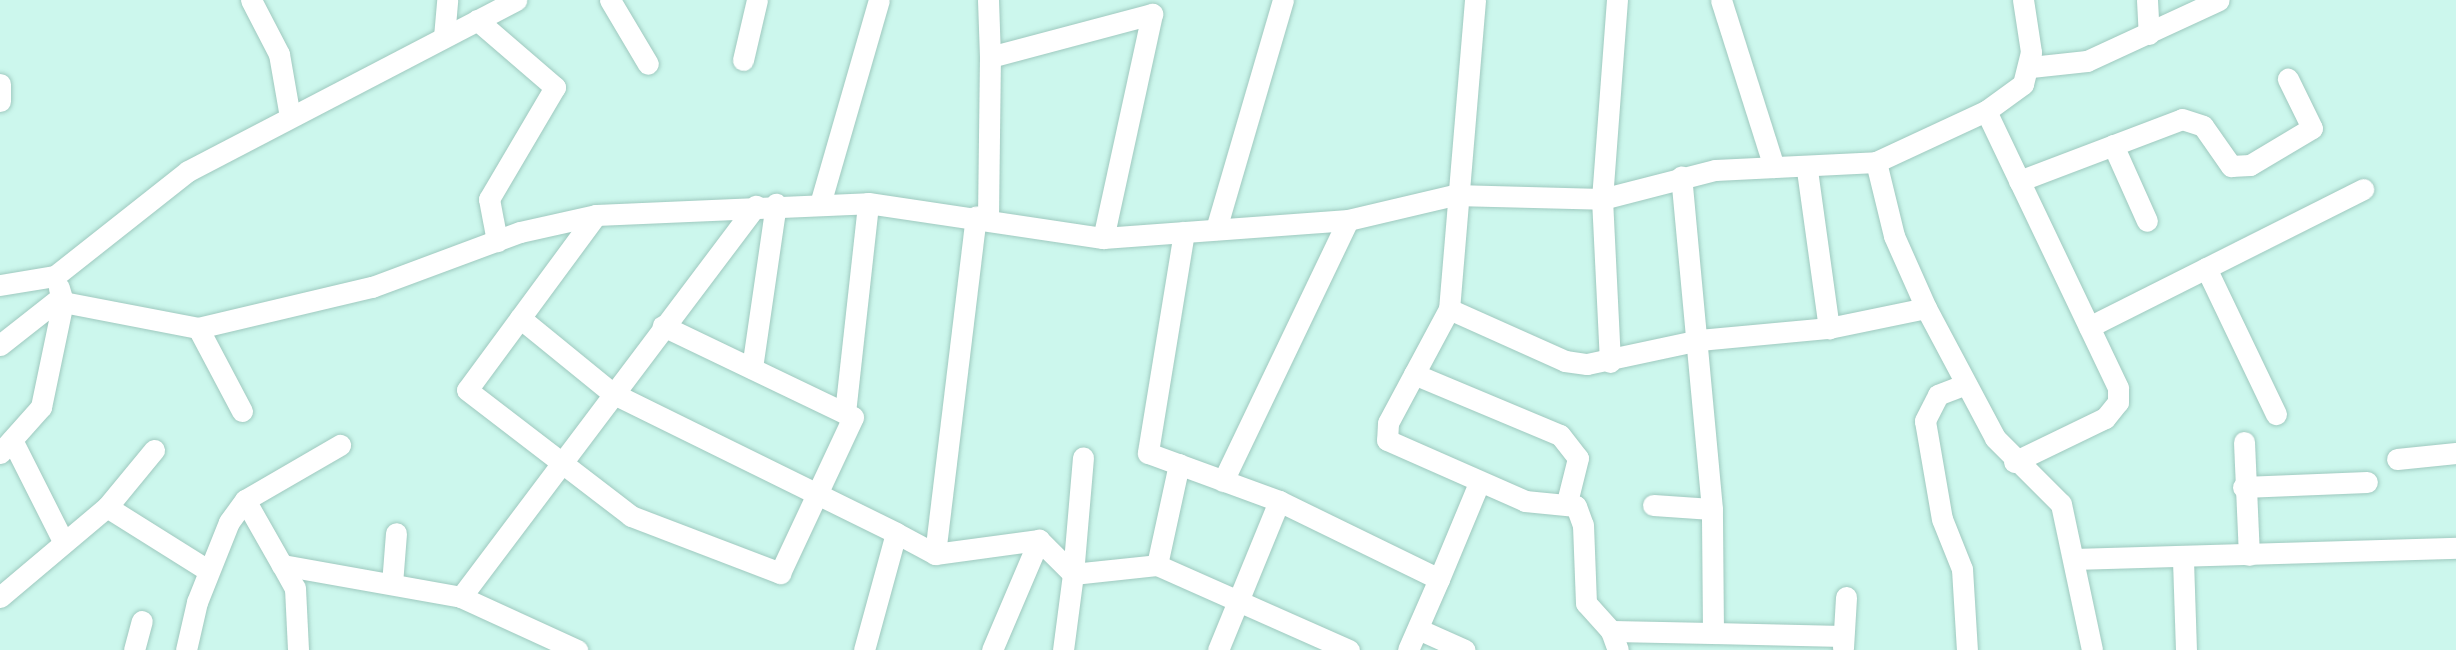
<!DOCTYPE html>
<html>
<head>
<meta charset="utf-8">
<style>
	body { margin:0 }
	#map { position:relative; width:2456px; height:650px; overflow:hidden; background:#ccf7ed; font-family:"Nunito Sans",sans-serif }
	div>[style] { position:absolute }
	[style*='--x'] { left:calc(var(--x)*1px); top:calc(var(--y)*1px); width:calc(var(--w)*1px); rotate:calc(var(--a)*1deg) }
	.roads { filter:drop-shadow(0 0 2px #9fc9bf) drop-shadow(0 0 2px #9fc9bf) }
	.minor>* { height:21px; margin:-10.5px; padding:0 10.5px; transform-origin:10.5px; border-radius:10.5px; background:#fff }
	span { translate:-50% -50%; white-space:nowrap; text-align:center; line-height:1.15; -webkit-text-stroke:7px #edfefa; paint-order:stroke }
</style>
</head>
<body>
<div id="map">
	<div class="roads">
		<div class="minor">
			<i style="--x:251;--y:0;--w:61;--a:62.6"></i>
			<i style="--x:279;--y:54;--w:64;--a:80.1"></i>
			<i style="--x:610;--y:0;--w:74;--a:59.3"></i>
			<i style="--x:988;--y:0;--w:57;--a:88"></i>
			<i style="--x:990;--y:57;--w:168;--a:-14.9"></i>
			<i style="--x:1152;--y:14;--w:229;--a:102.3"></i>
			<i style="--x:1475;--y:0;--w:310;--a:94.8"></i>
			<i style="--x:1449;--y:309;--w:129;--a:118.2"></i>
			<i style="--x:1388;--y:423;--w:17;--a:93"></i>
			<i style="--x:1387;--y:440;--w:151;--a:23.8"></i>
			<i style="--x:1525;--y:501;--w:51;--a:5.6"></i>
			<i style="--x:1576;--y:506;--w:20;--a:70"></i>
			<i style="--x:1583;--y:525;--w:78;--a:87.8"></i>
			<i style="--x:1586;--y:603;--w:38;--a:48"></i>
			<i style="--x:1611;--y:631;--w:20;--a:70"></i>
			<i style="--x:1721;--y:0;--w:175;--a:72.4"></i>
			<i style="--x:2147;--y:0;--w:34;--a:87"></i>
			<i style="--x:477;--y:20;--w:103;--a:40.7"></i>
			<i style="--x:555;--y:87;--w:130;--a:120.5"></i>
			<i style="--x:489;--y:199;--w:43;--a:79.2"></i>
			<i style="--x:444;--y:37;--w:37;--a:-85"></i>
			<i style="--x:743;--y:60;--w:62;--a:-76.9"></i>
			<i style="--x:2031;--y:67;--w:56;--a:-6.1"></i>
			<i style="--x:2087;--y:61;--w:145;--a:-24.8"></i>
			<i style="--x:0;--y:84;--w:17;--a:90"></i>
			<i style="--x:1986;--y:111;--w:307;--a:64.5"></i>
			<i style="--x:2118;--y:388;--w:14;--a:90"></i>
			<i style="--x:2118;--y:402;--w:21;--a:129"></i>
			<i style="--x:2105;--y:418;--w:101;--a:154.2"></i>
			<i style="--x:2113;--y:145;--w:83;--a:65.9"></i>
			<i style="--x:1876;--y:162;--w:76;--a:76.3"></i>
			<i style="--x:1894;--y:236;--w:79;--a:66"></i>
			<i style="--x:1807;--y:170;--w:160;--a:82.1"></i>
			<i style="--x:2019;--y:181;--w:174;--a:-20.8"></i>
			<i style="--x:2182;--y:119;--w:22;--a:18"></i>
			<i style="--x:2203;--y:126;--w:49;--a:55"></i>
			<i style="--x:2231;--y:166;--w:19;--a:-3"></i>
			<i style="--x:2250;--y:165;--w:72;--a:-30.8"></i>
			<i style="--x:2312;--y:128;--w:55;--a:-116.1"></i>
			<i style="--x:820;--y:204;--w:212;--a:-73.9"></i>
			<i style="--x:596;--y:215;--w:217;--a:126.4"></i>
			<i style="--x:467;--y:390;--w:207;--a:37.5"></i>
			<i style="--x:631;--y:516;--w:160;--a:20.9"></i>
			<i style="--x:780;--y:573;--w:172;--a:-64.9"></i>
			<i style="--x:853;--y:417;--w:211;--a:-154.4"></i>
			<i style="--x:988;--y:218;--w:161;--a:-89.3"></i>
			<i style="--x:1216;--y:229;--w:239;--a:-73.7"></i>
			<i style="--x:1184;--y:232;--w:224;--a:99.3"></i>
			<i style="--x:1148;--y:453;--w:140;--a:20.1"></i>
			<i style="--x:1279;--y:501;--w:178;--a:26"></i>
			<i style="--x:1439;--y:579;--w:77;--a:113.6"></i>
			<i style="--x:2206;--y:268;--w:162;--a:64.4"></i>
			<i style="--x:0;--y:285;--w:56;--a:-9.3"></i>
			<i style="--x:55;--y:276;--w:169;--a:-38.3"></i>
			<i style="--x:188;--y:171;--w:370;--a:-27.5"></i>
			<i style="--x:63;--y:302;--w:137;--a:10.9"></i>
			<i style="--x:198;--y:328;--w:179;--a:-13.3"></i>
			<i style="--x:372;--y:287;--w:158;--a:-20.4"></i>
			<i style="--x:520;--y:232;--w:78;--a:-12.6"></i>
			<i style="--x:596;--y:215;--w:272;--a:-2.5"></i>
			<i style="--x:868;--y:203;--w:238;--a:8.5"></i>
			<i style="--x:1103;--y:238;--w:246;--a:-4.2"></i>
			<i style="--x:1348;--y:220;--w:109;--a:-13.3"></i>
			<i style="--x:1454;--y:195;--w:148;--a:1.5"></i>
			<i style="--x:1602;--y:199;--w:117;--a:-14.4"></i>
			<i style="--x:1715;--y:170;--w:161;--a:-2.8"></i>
			<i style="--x:1876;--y:162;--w:121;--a:-24.9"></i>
			<i style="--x:1986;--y:111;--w:46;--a:-36.1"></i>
			<i style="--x:2023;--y:84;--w:33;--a:-76"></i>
			<i style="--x:2031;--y:52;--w:53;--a:-98.7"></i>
			<i style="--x:1449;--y:309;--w:127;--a:24.1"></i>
			<i style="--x:1565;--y:361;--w:22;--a:8"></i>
			<i style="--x:1587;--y:364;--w:115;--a:-12.1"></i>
			<i style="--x:1699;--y:340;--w:131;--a:-5.3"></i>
			<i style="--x:1829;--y:328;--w:99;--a:-11.7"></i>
			<i style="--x:1926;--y:308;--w:147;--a:62"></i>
			<i style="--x:1995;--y:438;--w:93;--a:45"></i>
			<i style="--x:2061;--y:504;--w:149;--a:78"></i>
			<i style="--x:520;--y:318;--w:119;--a:39.2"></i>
			<i style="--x:612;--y:393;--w:317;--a:26.2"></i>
			<i style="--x:2089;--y:327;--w:307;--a:-26.7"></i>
			<i style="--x:198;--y:328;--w:94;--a:62.1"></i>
			<i style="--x:0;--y:345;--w:78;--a:-38.2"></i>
			<i style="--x:1610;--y:362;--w:163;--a:-92.8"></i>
			<i style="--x:1602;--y:199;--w:200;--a:-85.7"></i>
			<i style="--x:752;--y:368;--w:166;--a:-81.7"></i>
			<i style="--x:1414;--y:374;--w:158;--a:22.7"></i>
			<i style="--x:1560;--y:435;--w:29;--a:52"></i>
			<i style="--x:1578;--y:458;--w:45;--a:104"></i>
			<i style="--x:1966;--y:384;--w:30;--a:159"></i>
			<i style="--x:1938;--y:395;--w:29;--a:117"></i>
			<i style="--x:1925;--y:421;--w:99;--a:80.2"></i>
			<i style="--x:1942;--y:519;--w:54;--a:68.2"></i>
			<i style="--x:1962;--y:569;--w:81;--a:86.5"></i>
			<i style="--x:845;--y:413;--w:211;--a:-83.7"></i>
			<i style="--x:12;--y:440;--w:115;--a:63.2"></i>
			<i style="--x:2244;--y:442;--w:113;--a:87.5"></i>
			<i style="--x:0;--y:453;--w:62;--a:-48.3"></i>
			<i style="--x:41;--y:407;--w:107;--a:-78.2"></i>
			<i style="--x:63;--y:302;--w:15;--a:-106"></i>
			<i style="--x:2397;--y:459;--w:59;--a:-5.8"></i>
			<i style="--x:1179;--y:464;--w:103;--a:102.3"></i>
			<i style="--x:1157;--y:565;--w:210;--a:23.9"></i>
			<i style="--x:1223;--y:481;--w:289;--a:-64.4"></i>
			<i style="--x:2243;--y:487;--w:124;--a:-2.3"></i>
			<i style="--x:245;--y:500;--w:110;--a:-30.1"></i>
			<i style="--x:1653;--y:505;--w:59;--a:3.9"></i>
			<i style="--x:107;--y:507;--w:120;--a:32.1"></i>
			<i style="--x:935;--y:554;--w:105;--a:-7.7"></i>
			<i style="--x:1039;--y:540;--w:48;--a:45"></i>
			<i style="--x:1073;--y:574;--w:117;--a:-85.1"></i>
			<i style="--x:2075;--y:559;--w:381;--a:-1.7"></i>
			<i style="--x:2183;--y:560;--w:90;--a:88.1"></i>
			<i style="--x:282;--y:565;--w:26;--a:61"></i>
			<i style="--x:295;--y:588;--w:62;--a:87.2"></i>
			<i style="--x:1439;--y:579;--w:104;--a:-67.4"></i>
			<i style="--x:392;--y:584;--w:51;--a:-85.5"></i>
			<i style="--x:0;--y:597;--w:140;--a:-40.1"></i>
			<i style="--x:107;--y:507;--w:74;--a:-50.5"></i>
			<i style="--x:461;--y:597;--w:490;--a:-53"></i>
			<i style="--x:1418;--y:629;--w:51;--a:24.1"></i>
			<i style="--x:1611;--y:631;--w:102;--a:1.1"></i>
			<i style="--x:1713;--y:633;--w:124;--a:-90.5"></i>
			<i style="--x:1712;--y:509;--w:334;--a:-95.3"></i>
			<i style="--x:1713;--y:633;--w:130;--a:1.3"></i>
			<i style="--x:1843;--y:648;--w:51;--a:-86.6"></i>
			<i style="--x:134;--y:650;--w:30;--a:-75"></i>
			<i style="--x:186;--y:650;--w:49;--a:-77.1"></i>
			<i style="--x:197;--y:602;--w:86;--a:-68.2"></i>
			<i style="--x:229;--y:522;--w:27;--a:-54"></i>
			<i style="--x:245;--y:500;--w:75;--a:60.4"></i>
			<i style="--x:282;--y:565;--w:182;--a:10.1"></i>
			<i style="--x:461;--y:597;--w:128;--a:24.6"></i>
			<i style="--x:864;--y:650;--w:121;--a:-74.7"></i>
			<i style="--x:896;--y:533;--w:44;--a:28.3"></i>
			<i style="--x:935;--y:554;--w:340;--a:-83.1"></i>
			<i style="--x:992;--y:650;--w:120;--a:-66.9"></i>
			<i style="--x:1063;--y:650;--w:77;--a:-82.5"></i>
			<i style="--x:1073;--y:574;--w:84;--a:-6.1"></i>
			<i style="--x:1218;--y:650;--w:161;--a:-67.7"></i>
		</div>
	</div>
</div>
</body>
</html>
